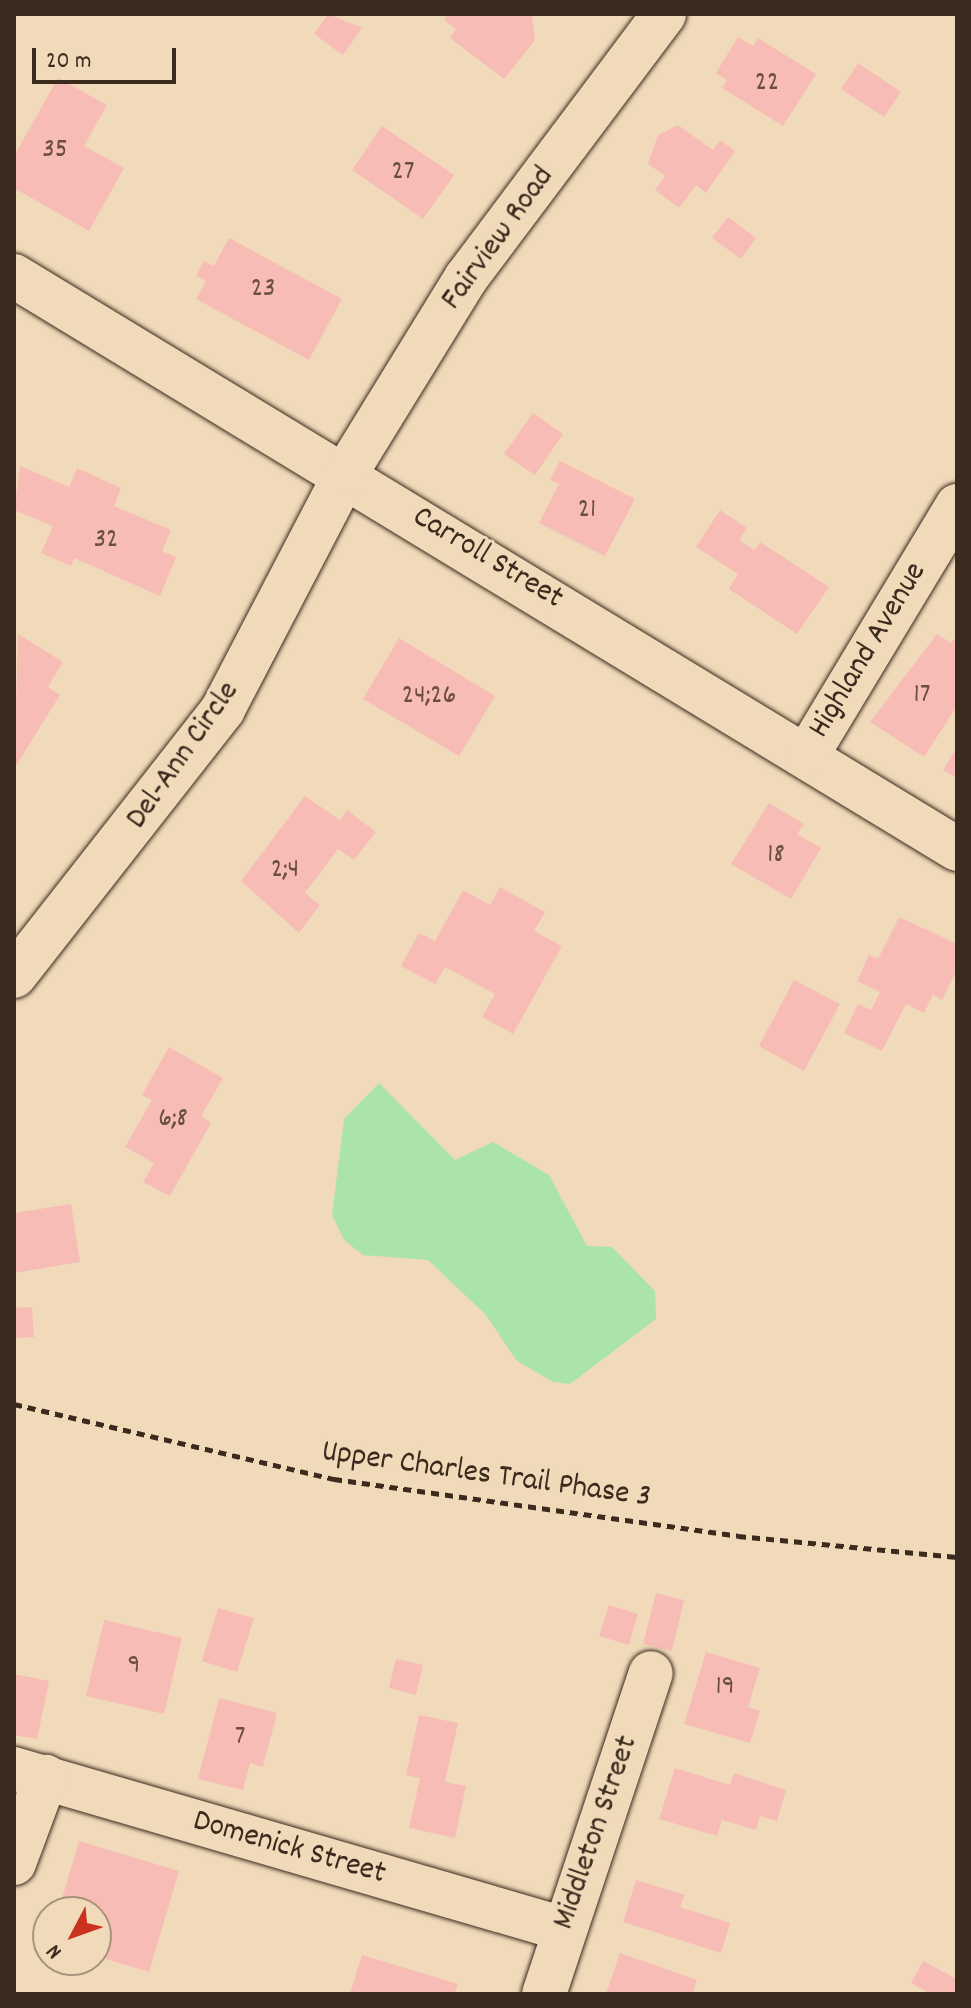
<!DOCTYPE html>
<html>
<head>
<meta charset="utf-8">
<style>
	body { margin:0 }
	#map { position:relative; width:971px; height:2008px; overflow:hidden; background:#f0dab9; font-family:Dekko,sans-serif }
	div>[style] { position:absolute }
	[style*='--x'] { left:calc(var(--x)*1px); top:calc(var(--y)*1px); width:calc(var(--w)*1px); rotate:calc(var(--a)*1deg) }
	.green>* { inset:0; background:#aae4a9 }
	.building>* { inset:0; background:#f8bcb7 }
	.path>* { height:5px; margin-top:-2.5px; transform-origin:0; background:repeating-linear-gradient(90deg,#3b2a1e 0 8px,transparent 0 14px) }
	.roads { filter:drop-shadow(0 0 2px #3b2a1e) drop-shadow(0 0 2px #3b2a1e) }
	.minor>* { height:44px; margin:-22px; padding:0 22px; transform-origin:22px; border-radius:22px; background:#f0dab9 }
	span { translate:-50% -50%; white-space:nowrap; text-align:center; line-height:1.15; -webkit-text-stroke:6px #f0dab9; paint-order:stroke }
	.number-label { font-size:28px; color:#6a4e44 }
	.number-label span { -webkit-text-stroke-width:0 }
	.street-label { font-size:32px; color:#3b2a1e }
	.frame { position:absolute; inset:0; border:16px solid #3b2a1e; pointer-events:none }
	.north { position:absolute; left:32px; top:1896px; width:80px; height:80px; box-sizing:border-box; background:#f0dab9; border:2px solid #a8947b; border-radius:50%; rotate:229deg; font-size:22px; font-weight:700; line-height:32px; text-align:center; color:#3b2a1e }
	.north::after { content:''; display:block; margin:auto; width:28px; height:36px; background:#c8321e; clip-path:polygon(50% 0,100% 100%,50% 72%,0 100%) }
	.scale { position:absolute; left:32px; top:48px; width:144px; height:36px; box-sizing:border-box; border:4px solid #3b2a1e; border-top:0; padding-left:10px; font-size:24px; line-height:28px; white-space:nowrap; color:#3b2a1e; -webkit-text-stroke:6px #f0dab9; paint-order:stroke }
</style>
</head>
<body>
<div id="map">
	<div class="green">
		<i style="clip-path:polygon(379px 1083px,455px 1160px,493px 1142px,549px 1175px,587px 1246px,612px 1247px,655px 1291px,656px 1319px,570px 1384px,553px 1382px,516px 1360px,486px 1315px,428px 1260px,363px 1255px,344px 1240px,332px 1215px,344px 1119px)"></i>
	</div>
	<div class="building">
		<i style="clip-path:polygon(328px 14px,362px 28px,343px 55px,314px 34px)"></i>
		<i style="clip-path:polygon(448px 14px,532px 14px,535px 40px,504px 79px,450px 38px,456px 29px,444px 20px)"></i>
		<i style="clip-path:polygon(738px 37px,753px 46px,758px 38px,816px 74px,783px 126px,722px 88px,727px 80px,716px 73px)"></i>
		<i style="clip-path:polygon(858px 63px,901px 92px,884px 117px,841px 89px)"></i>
		<i style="clip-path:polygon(58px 78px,107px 105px,84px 146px,124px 168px,89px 231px,14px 188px,14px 156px)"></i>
		<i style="clip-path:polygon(678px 125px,713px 150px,720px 140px,735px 151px,706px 193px,696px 185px,679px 208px,655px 190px,665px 176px,648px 164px,658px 135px)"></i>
		<i style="clip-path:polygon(382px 126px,454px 175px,423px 219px,352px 170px)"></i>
		<i style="clip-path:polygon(728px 217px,756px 238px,741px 259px,712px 238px)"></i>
		<i style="clip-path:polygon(229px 238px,342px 299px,309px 360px,196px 299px,206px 281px,196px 276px,204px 261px,214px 266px)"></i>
		<i style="clip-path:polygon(533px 413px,563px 434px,535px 475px,504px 454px)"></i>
		<i style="clip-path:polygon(560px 461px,635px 499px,605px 556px,539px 523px,559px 484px,550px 480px)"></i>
		<i style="clip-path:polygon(20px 466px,69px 487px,77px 468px,121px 488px,114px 506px,171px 530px,162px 551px,176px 557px,160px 596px,74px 558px,71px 566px,41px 553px,53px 526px,14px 510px)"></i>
		<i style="clip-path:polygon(720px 510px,747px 528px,739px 540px,755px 550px,760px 542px,829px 587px,797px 634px,729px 589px,738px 574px,696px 547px)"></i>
		<i style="clip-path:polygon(18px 634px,63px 662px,48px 687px,60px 695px,14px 769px)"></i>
		<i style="clip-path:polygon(937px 634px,951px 643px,957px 635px,957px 706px,924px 757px,870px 722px)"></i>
		<i style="clip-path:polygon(399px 638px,495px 696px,459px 756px,363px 699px)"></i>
		<i style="clip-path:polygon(957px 747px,957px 778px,943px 770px)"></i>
		<i style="clip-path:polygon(305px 796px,340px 820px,347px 810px,376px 832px,354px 860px,338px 849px,305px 893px,320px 905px,299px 933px,241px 881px)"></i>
		<i style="clip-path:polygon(769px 803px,804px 824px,797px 834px,821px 848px,791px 899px,731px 864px)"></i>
		<i style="clip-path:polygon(500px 887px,545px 912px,534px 931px,562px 946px,513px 1034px,482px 1017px,495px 994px,445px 967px,435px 984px,401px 966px,419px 933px,435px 941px,463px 890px,490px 905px)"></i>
		<i style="clip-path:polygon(899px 917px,957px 944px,957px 969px,942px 1000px,933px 995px,924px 1013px,906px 1004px,882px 1051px,844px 1033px,858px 1004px,871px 1010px,880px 992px,857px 981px,869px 955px,878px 959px)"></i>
		<i style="clip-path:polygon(794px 980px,840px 1004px,804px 1071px,759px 1046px)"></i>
		<i style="clip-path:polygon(169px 1047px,223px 1078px,201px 1116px,211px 1123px,170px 1196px,143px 1182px,154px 1163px,125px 1147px,152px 1100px,142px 1095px)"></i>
		<i style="clip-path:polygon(71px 1204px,80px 1262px,14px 1273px,14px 1213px)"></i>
		<i style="clip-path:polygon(32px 1307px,34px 1337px,14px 1338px,14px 1308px)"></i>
		<i style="clip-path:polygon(656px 1593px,684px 1600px,672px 1651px,643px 1644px)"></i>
		<i style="clip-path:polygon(609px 1605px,638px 1614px,629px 1645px,599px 1636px)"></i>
		<i style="clip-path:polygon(218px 1608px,254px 1618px,237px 1672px,202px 1661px)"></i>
		<i style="clip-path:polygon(104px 1620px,182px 1638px,164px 1714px,86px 1696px)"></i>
		<i style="clip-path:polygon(706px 1652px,760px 1668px,748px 1707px,760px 1711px,750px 1743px,684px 1724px)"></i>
		<i style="clip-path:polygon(396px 1659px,423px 1665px,416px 1695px,389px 1688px)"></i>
		<i style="clip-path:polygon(14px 1674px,49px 1681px,37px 1739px,14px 1735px)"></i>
		<i style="clip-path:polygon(219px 1698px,277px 1713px,263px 1767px,250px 1763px,243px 1790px,198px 1779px)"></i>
		<i style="clip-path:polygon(419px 1715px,458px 1723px,445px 1782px,466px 1786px,455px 1838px,409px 1828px,420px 1778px,406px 1775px)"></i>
		<i style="clip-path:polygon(675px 1768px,730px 1785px,734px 1773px,786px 1790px,777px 1821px,760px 1816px,756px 1830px,722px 1820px,717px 1836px,659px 1819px)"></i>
		<i style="clip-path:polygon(79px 1841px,179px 1871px,149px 1972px,96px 1956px,96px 1912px,58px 1912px)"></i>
		<i style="clip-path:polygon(636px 1880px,685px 1895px,680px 1907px,730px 1923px,721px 1953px,623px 1922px)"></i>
		<i style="clip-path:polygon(620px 1953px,697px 1980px,692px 1994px,606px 1994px)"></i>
		<i style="clip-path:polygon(362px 1955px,458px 1984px,454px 1994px,350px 1994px)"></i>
		<i style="clip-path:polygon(923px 1961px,957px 1979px,957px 1994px,931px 1994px,911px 1983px)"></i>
	</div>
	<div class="path">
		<i style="--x:14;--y:1404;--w:329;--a:13.2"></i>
		<i style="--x:334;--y:1479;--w:408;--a:8"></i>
		<i style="--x:738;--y:1536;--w:220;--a:5.5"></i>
	</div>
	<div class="roads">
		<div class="minor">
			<i style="--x:14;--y:276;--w:1103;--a:31.28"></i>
			<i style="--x:807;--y:755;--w:291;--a:-58.9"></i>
			<i style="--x:14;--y:976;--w:339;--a:-51.9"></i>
			<i style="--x:223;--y:709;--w:266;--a:-62.5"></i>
			<i style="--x:346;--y:473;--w:229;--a:-58.4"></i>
			<i style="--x:466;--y:278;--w:330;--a:-53.1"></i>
			<i style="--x:14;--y:1769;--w:573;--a:16.22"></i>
			<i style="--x:14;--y:1863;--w:92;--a:-69.6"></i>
			<i style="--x:544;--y:1994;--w:338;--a:-71.6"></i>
		</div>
	</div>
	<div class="number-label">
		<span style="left:767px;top:84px">22</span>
		<span style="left:55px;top:151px">35</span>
		<span style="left:403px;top:173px">27</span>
		<span style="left:263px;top:290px">23</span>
		<span style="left:587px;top:511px">21</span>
		<span style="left:106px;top:541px">32</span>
		<span style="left:922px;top:696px">17</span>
		<span style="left:429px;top:697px">24;26</span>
		<span style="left:776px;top:856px">18</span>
		<span style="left:285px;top:871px">2;4</span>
		<span style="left:173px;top:1120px">6;8</span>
		<span style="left:134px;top:1667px">9</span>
		<span style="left:725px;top:1688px">19</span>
		<span style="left:240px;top:1738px">7</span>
	</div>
	<div class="street-label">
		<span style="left:499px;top:239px;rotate:-54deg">Fairview Road</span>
		<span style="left:487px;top:559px;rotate:31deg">Carroll Street</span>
		<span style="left:869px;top:651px;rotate:-59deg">Highland Avenue</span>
		<span style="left:184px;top:756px;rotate:-55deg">Del-Ann Circle</span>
		<span style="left:486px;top:1476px;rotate:8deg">Upper Charles Trail Phase 3</span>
		<span style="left:597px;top:1833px;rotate:-71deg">Middleton Street</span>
		<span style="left:289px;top:1849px;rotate:16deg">Domenick Street</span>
	</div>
	<div class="frame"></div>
	<div class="north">N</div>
	<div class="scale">20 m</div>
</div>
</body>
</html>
